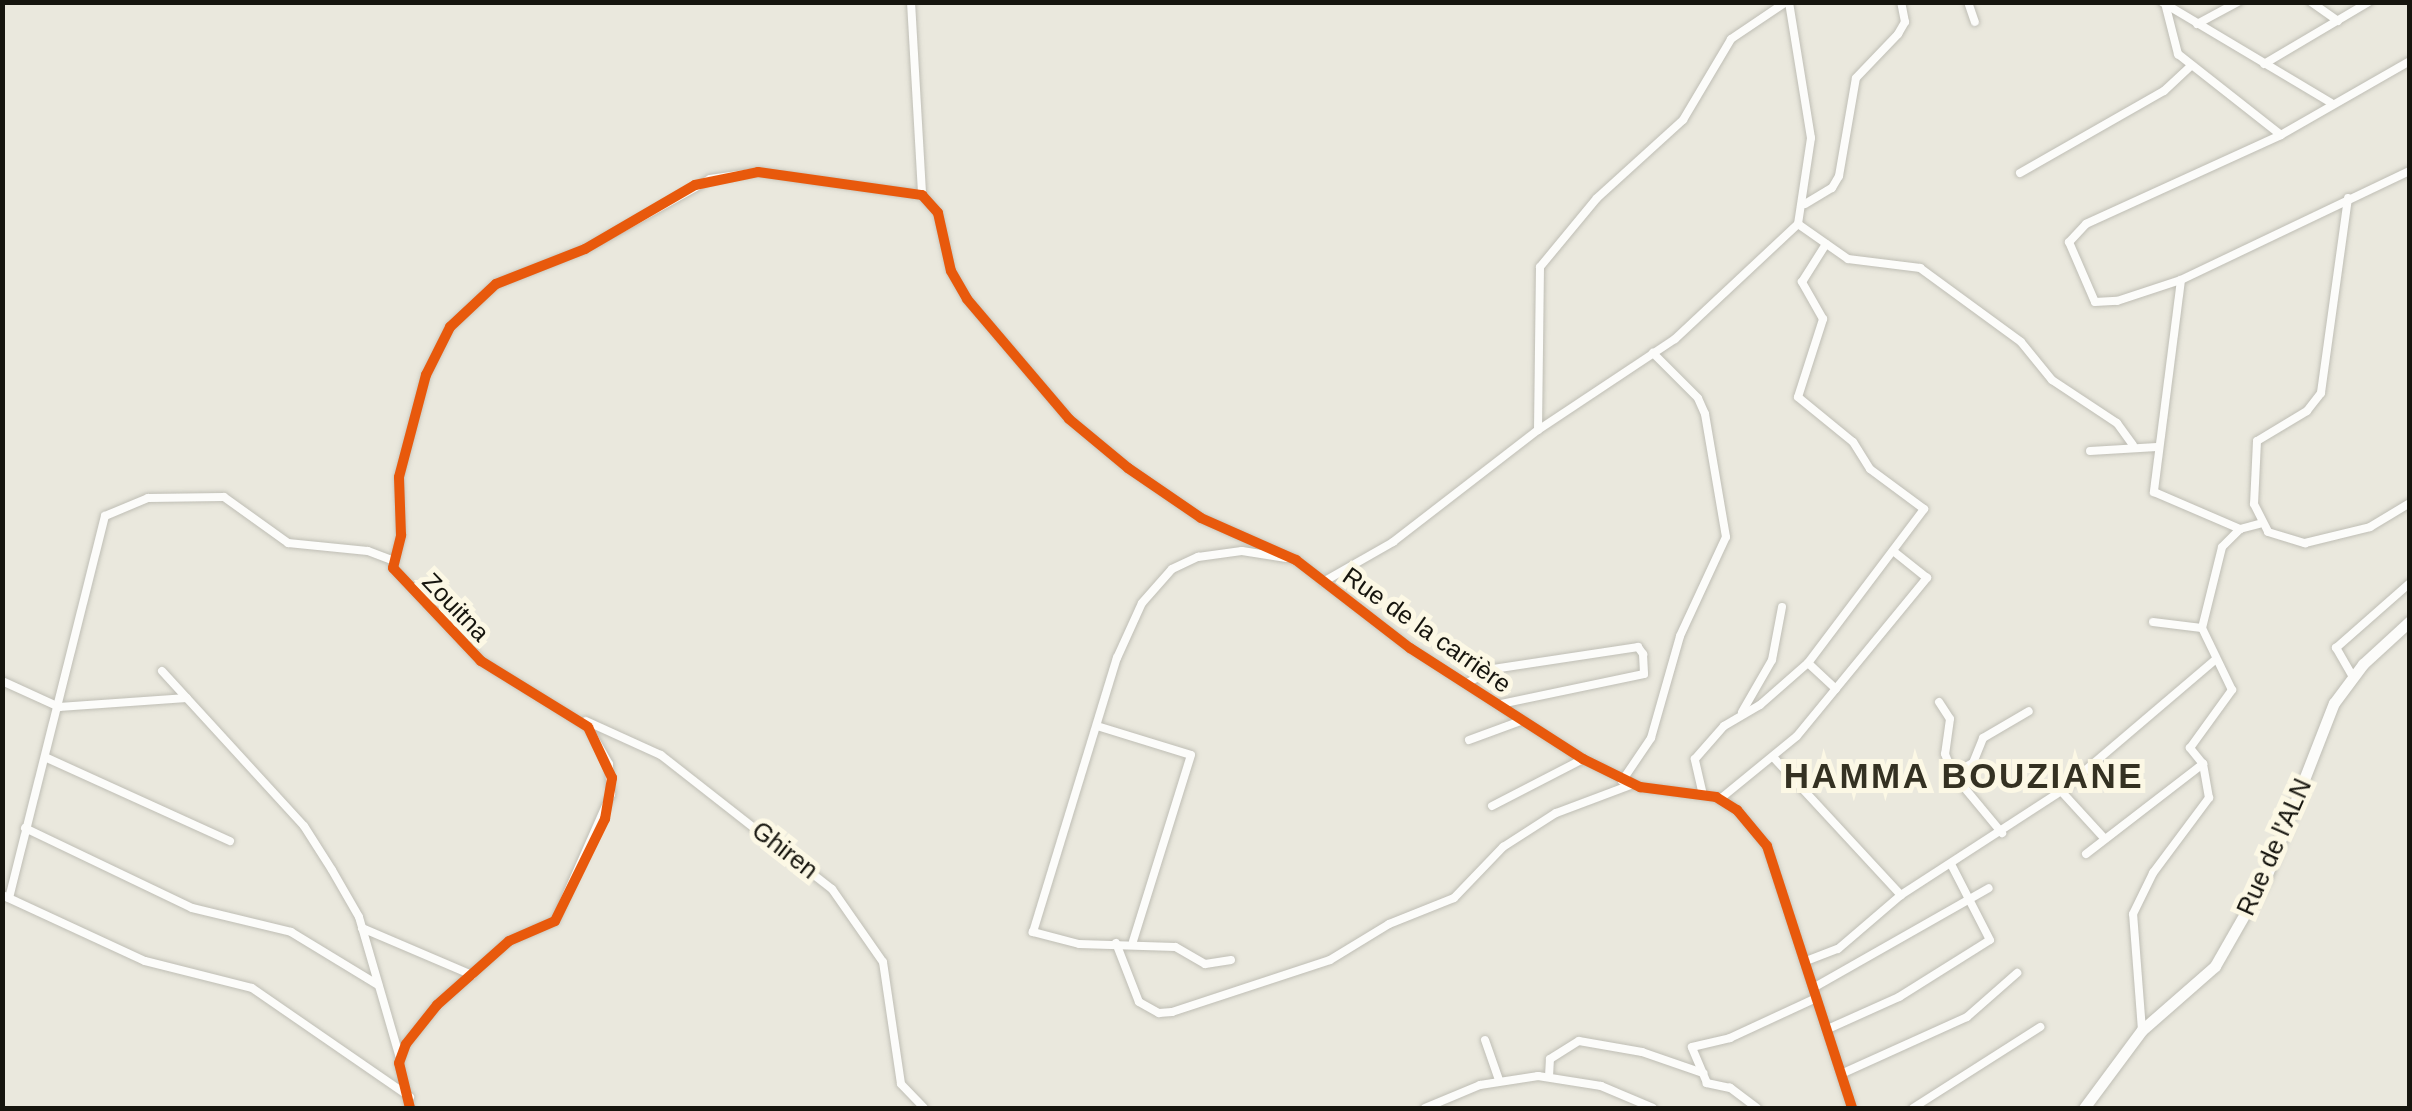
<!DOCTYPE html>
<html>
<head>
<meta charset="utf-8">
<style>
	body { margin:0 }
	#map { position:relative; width:2412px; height:1111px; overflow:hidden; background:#eae8dd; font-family:Helvetica,sans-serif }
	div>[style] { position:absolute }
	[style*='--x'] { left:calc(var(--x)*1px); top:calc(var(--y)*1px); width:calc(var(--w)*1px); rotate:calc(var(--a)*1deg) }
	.roads { filter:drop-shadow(0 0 2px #bfbeb5) drop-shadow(0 0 2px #bfbeb5) }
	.minor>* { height:8px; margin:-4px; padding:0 4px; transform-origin:4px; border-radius:4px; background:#fcfcfa }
	.secondary>* { height:11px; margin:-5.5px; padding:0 5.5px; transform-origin:5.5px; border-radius:5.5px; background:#fcfcfa }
	.cycleway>* { height:10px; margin:-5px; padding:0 5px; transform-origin:5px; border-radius:5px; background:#e8590c }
	span { translate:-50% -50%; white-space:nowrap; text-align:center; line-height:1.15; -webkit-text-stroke:10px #fcf8e5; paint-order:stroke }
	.street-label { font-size:25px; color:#16150e }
	.district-label { font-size:35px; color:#343122; font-weight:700; letter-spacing:2.5px }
	.frame { position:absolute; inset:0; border:5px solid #16150e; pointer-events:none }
</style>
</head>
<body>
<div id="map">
	<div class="roads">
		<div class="minor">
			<i style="--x:911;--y:2;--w:193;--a:86.7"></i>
			<i style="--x:1968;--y:2;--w:21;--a:71"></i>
			<i style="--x:2162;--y:2;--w:196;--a:30.8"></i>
			<i style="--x:2311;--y:2;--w:33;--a:35"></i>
			<i style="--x:2166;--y:7;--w:49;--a:75.7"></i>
			<i style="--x:2178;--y:54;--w:131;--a:38.2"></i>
			<i style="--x:2197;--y:24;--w:47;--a:-28.2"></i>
			<i style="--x:2410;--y:61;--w:149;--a:150.2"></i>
			<i style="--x:2281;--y:135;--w:214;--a:155.5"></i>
			<i style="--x:2086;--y:224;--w:25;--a:133"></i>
			<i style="--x:2069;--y:242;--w:65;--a:66.6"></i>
			<i style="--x:2095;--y:302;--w:22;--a:-3"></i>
			<i style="--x:2117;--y:301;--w:67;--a:-18.2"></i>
			<i style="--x:2181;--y:280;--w:254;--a:-25.5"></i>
			<i style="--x:2264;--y:64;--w:122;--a:-30.6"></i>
			<i style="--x:2020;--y:173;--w:166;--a:-29.7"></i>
			<i style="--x:2164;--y:91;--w:35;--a:-43"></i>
			<i style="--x:922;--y:195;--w:24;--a:48"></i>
			<i style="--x:938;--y:213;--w:59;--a:77.4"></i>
			<i style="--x:951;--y:271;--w:32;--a:60"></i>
			<i style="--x:967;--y:299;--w:157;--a:49.6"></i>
			<i style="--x:1069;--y:419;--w:77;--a:39.7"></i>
			<i style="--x:1128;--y:468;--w:88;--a:34.4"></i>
			<i style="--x:1201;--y:518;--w:104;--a:23.9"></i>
			<i style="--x:1296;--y:560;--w:144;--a:37.7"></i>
			<i style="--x:1410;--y:648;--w:206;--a:32.7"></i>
			<i style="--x:1583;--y:759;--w:64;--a:26.2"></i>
			<i style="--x:1640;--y:787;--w:77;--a:7.5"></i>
			<i style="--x:1716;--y:797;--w:25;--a:32"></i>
			<i style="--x:1737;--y:810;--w:47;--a:50.2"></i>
			<i style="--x:1767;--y:846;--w:275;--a:72"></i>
			<i style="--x:2348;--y:198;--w:197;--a:97.9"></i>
			<i style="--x:2321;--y:393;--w:23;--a:128"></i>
			<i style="--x:2307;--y:411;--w:58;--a:149"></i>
			<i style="--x:2257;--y:441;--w:63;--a:92.7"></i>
			<i style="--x:2254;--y:504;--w:31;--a:63"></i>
			<i style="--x:2268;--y:532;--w:39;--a:17"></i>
			<i style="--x:2305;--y:543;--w:67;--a:-13.8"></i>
			<i style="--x:2370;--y:527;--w:47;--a:-31"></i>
			<i style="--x:1805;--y:204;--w:31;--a:-31"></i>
			<i style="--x:1832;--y:188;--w:14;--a:-60"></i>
			<i style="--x:1839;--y:176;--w:99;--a:-80.2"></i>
			<i style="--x:1856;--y:78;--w:61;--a:-46.3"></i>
			<i style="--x:1898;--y:34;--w:14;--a:-60"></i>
			<i style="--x:1905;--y:22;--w:20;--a:-101"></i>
			<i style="--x:1798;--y:224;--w:61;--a:35"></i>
			<i style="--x:1848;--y:259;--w:73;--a:7.1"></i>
			<i style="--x:1920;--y:268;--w:125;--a:36.2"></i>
			<i style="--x:2021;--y:342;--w:49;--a:50.8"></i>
			<i style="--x:2052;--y:380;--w:78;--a:33.5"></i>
			<i style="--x:2117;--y:423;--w:27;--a:54"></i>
			<i style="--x:2181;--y:280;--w:214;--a:97.3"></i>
			<i style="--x:2154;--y:492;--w:94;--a:23.3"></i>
			<i style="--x:2240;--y:529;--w:20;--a:-15"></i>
			<i style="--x:1538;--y:430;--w:164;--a:-33.6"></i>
			<i style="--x:1675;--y:339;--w:168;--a:-43.1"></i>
			<i style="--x:1798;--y:224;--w:87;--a:-81.4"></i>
			<i style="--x:1811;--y:138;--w:138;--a:-99.2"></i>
			<i style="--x:2090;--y:451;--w:67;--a:-3.4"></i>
			<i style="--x:1323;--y:582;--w:81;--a:-29.7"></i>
			<i style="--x:1393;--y:542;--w:183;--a:-37.7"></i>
			<i style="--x:1538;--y:430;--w:163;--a:-89.3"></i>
			<i style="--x:1540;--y:267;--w:89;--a:-50.4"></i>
			<i style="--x:1597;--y:198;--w:116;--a:-42.2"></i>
			<i style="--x:1683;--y:120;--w:94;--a:-59.3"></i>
			<i style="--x:1731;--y:39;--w:66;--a:-33.9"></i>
			<i style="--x:2153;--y:622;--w:49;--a:7"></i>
			<i style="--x:1808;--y:663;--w:193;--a:-53"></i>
			<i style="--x:1924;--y:509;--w:67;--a:-143.5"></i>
			<i style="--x:1870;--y:469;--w:32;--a:-122"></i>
			<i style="--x:1853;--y:442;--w:71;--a:-140.7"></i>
			<i style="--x:1798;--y:397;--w:82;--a:-72.2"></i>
			<i style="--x:1823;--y:319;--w:43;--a:-119.6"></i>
			<i style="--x:1802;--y:282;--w:45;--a:-57.7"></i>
			<i style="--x:162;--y:671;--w:210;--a:47.5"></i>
			<i style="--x:304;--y:826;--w:52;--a:57.5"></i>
			<i style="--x:332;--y:870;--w:54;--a:60.1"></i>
			<i style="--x:359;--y:917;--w:144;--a:73.8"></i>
			<i style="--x:2353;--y:677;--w:34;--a:-120"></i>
			<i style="--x:2336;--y:648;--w:98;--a:-41.3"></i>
			<i style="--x:2;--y:681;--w:63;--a:24.5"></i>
			<i style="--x:59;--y:707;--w:128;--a:-4"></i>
			<i style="--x:1467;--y:683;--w:30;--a:-28"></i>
			<i style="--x:1493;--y:669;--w:147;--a:-8.6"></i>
			<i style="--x:1638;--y:647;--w:9;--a:54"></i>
			<i style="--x:1643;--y:654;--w:20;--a:87"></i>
			<i style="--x:1644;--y:674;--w:147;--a:168.2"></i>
			<i style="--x:1939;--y:702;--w:20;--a:57"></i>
			<i style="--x:1950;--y:719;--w:35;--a:98"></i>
			<i style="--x:1945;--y:754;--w:22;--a:68"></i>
			<i style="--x:1953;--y:774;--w:77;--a:50.3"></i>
			<i style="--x:1742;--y:712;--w:60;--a:-60"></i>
			<i style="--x:1772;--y:660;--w:54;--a:-79.3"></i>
			<i style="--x:586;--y:721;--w:82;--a:24.4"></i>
			<i style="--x:661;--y:755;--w:217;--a:38.1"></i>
			<i style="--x:832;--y:889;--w:89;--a:55.1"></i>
			<i style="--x:883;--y:962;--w:123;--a:81.6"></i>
			<i style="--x:901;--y:1084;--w:33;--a:46"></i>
			<i style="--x:1097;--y:726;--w:98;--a:17.1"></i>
			<i style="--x:1191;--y:755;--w:195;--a:107.3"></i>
			<i style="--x:1469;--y:740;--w:58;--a:-20.3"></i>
			<i style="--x:47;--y:758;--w:201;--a:24.4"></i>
			<i style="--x:1774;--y:758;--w:187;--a:47.2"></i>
			<i style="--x:1953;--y:774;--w:23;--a:-29"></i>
			<i style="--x:1973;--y:763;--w:27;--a:-68"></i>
			<i style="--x:1983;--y:738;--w:53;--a:-30.4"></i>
			<i style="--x:1622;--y:781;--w:52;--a:-56"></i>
			<i style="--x:1651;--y:738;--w:106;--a:-74.1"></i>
			<i style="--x:1680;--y:636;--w:109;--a:-65.1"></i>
			<i style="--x:1726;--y:537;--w:125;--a:-99.7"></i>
			<i style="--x:1705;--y:414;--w:17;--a:-114"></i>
			<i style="--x:1698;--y:398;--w:64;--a:-135"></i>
			<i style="--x:2061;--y:791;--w:65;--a:47.5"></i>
			<i style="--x:1703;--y:795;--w:37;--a:-103"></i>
			<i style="--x:1695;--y:759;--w:44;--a:-48.7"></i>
			<i style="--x:1724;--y:726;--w:42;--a:-30.3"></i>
			<i style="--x:1760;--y:705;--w:64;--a:-41.2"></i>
			<i style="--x:1808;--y:663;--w:38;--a:43"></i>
			<i style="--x:1720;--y:799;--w:99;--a:-39.3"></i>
			<i style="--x:1797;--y:736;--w:205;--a:-50.6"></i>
			<i style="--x:1927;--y:578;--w:43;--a:-141.5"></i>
			<i style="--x:1492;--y:806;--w:102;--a:-27.3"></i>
			<i style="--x:25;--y:828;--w:185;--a:25.6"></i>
			<i style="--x:192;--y:908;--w:102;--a:13.6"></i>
			<i style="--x:291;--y:932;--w:102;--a:31.3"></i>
			<i style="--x:2086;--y:854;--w:148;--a:-37.6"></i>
			<i style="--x:2;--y:895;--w:157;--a:24.8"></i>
			<i style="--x:145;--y:961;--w:110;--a:14.2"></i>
			<i style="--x:252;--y:988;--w:192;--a:34.6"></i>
			<i style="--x:9;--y:898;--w:394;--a:-75.9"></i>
			<i style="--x:105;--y:516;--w:47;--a:-22.7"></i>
			<i style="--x:148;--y:498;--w:76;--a:-0.8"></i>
			<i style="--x:224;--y:497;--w:79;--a:35.7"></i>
			<i style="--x:288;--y:543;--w:80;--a:5.7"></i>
			<i style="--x:368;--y:551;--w:26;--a:21"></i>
			<i style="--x:362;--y:928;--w:120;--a:23.1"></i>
			<i style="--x:1116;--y:943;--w:63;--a:68.7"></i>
			<i style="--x:1139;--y:1002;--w:23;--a:29"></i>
			<i style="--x:1159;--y:1013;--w:13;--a:-4"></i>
			<i style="--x:1172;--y:1012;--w:166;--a:-18.2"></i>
			<i style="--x:1330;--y:960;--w:69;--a:-31.4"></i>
			<i style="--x:1389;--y:924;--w:70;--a:-21.8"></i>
			<i style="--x:1454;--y:898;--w:71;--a:-46.1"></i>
			<i style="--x:1503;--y:847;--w:63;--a:-32.7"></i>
			<i style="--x:1556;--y:813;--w:80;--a:-20.5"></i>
			<i style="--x:1231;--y:960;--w:26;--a:171"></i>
			<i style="--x:1205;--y:964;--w:34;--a:-150"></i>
			<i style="--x:1175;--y:947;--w:96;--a:-178.2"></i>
			<i style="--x:1079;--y:944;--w:48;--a:-165.4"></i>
			<i style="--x:1033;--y:932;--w:287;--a:-73"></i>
			<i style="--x:1117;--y:658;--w:60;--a:-65.6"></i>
			<i style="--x:1142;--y:603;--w:45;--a:-48.6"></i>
			<i style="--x:1172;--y:569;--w:29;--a:-25"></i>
			<i style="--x:1198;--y:557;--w:44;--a:-7.8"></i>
			<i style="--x:1242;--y:551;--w:45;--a:9"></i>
			<i style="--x:1806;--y:961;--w:34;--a:-21"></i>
			<i style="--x:1838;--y:949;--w:83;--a:-40.6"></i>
			<i style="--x:1901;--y:895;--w:191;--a:-33"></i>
			<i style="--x:2061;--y:791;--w:202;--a:-40.4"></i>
			<i style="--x:1813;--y:988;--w:202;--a:-29.6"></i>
			<i style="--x:1830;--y:1028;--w:76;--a:-24.2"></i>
			<i style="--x:1899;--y:997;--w:107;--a:-32.1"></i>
			<i style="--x:1990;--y:940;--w:85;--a:-117.2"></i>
			<i style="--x:2142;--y:1030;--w:116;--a:-94.4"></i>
			<i style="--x:2133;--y:914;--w:46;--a:-64"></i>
			<i style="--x:2153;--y:873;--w:94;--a:-53.3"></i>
			<i style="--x:2209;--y:798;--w:35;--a:-100"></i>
			<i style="--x:2203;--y:764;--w:21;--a:-129"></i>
			<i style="--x:2190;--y:748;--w:72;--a:-54.1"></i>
			<i style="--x:2232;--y:690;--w:69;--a:-115.8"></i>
			<i style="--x:2202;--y:628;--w:83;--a:-76.1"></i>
			<i style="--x:2222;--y:547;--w:25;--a:-45"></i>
			<i style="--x:1485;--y:1040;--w:42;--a:70.7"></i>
			<i style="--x:1841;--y:1074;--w:138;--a:-24.3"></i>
			<i style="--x:1967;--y:1017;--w:67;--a:-41.3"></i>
			<i style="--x:1549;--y:1077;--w:18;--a:-87"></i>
			<i style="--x:1550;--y:1059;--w:34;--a:-32"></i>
			<i style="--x:1579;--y:1041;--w:64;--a:9.9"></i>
			<i style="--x:1642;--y:1052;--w:65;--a:19"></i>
			<i style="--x:410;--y:1108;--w:46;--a:-103.7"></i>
			<i style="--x:399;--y:1063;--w:20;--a:-70"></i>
			<i style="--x:406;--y:1044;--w:50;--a:-51.5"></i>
			<i style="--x:437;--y:1005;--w:96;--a:-41.6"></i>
			<i style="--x:509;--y:941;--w:50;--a:-23.5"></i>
			<i style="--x:555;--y:921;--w:139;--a:-66.2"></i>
			<i style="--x:611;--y:794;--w:30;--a:-94"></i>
			<i style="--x:609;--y:764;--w:43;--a:-119.6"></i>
			<i style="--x:588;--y:727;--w:126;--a:-148.3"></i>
			<i style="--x:481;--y:661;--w:128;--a:-133.4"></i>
			<i style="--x:393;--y:568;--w:34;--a:-76"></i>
			<i style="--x:401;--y:535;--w:58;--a:-92"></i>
			<i style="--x:399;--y:477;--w:106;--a:-75.2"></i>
			<i style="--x:426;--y:375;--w:54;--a:-63.4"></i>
			<i style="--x:450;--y:327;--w:63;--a:-43.1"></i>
			<i style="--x:496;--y:284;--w:96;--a:-21.5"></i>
			<i style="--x:585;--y:249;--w:143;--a:-29.2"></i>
			<i style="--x:710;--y:179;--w:49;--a:-8.3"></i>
			<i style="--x:758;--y:172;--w:166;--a:8"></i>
			<i style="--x:1425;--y:1108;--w:60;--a:-22.7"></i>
			<i style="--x:1480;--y:1085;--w:59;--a:-8.8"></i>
			<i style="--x:1538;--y:1076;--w:64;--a:9"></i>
			<i style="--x:1601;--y:1086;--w:56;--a:22.9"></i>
			<i style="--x:1757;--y:1108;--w:34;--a:-143"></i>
			<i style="--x:1730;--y:1088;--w:24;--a:-168"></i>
			<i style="--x:1707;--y:1083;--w:39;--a:-113"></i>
			<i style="--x:1692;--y:1047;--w:39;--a:-13"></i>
			<i style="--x:1730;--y:1038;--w:95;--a:-24.9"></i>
			<i style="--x:1913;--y:1108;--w:151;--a:-32.5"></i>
		</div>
		<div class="secondary">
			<i style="--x:2084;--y:1108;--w:97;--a:-53.4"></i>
			<i style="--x:2142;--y:1030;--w:97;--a:-41.2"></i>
			<i style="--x:2215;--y:966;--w:103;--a:-60.2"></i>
			<i style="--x:2266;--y:877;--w:187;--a:-68.7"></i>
			<i style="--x:2334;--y:703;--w:49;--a:-53.4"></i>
			<i style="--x:2363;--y:664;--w:64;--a:-42.5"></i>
		</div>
	</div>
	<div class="cycleway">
		<i style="--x:410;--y:1108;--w:46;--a:-103.7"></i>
		<i style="--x:399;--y:1063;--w:20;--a:-70"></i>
		<i style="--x:406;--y:1044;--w:50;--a:-51.5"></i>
		<i style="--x:437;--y:1005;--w:96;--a:-41.6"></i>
		<i style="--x:509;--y:941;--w:50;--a:-23.5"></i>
		<i style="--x:555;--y:921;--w:114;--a:-63.9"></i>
		<i style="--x:605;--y:819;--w:42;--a:-80.3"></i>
		<i style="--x:612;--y:778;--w:56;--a:-115.2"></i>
		<i style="--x:588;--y:727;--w:126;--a:-148.3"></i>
		<i style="--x:481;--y:661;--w:128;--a:-133.4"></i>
		<i style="--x:393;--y:568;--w:34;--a:-76"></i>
		<i style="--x:401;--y:535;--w:58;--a:-92"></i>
		<i style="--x:399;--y:477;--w:106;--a:-75.2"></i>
		<i style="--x:426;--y:375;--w:54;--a:-63.4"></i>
		<i style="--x:450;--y:327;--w:63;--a:-43.1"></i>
		<i style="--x:496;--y:284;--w:96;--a:-21.5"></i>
		<i style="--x:585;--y:249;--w:127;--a:-30.2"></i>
		<i style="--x:695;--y:185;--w:64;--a:-11.7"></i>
		<i style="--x:758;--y:172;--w:166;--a:8"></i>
		<i style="--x:922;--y:195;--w:24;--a:48"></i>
		<i style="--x:938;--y:213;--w:59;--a:77.4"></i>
		<i style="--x:951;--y:271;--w:32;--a:60"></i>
		<i style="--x:967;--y:299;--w:157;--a:49.6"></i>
		<i style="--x:1069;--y:419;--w:77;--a:39.7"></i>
		<i style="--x:1128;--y:468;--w:88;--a:34.4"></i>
		<i style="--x:1201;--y:518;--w:104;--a:23.9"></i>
		<i style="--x:1296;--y:560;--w:144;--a:37.7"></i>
		<i style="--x:1410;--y:648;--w:206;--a:32.7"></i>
		<i style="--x:1583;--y:759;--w:64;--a:26.2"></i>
		<i style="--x:1640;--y:787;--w:77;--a:7.5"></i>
		<i style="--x:1716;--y:797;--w:25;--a:32"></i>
		<i style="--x:1737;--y:810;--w:47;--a:50.2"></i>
		<i style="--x:1767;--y:846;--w:275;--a:72"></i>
	</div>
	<div class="street-label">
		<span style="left:456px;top:607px;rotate:46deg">Zouitna</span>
		<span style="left:1427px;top:630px;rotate:35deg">Rue de la carrière</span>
		<span style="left:2274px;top:847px;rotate:-66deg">Rue de l'ALN</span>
		<span style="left:785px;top:850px;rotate:38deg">Ghiren</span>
	</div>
	<div class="district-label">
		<span style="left:1964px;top:776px">HAMMA BOUZIANE</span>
	</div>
	<div class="frame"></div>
</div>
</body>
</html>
